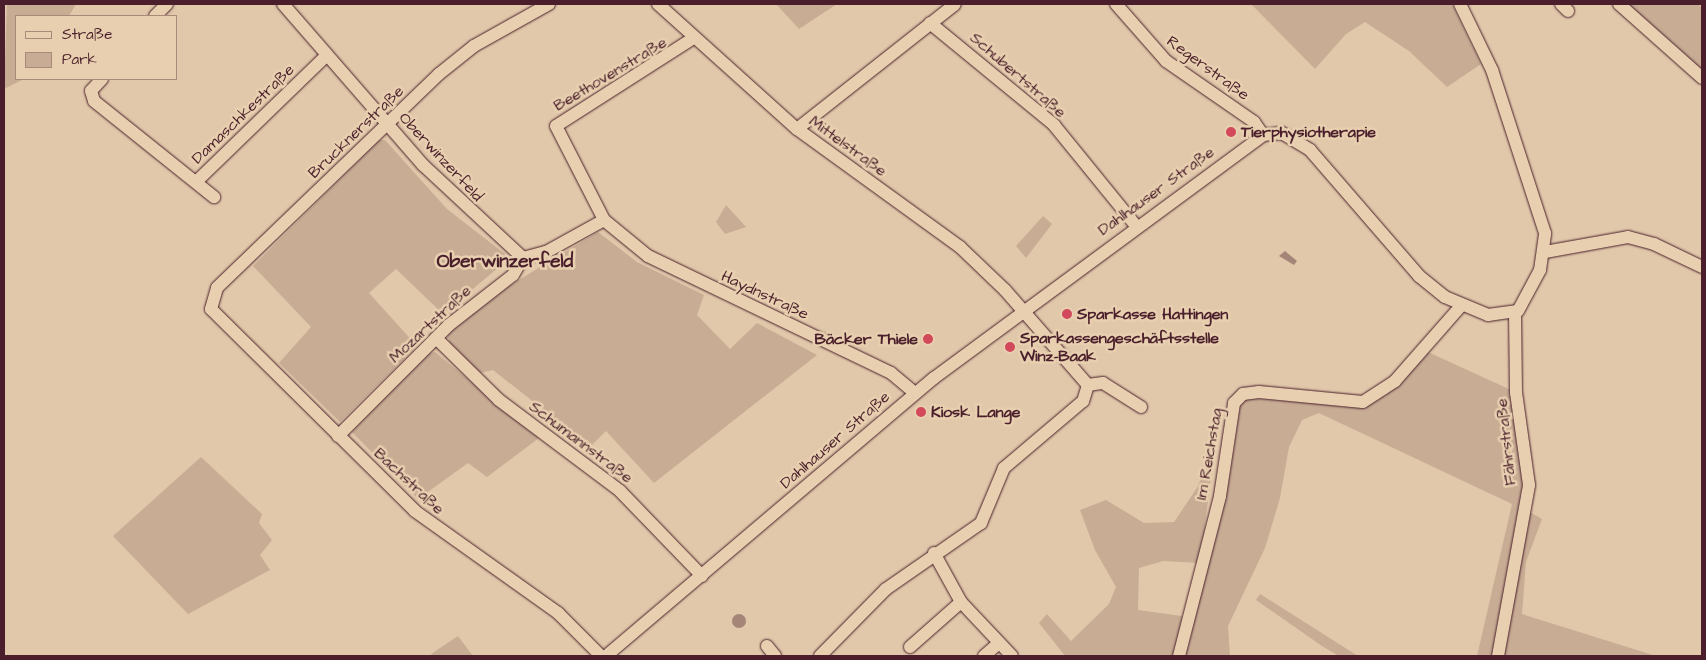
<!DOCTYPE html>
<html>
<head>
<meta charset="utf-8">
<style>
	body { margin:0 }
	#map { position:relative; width:1706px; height:660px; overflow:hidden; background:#e1c8aa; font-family:"Architects Daughter",sans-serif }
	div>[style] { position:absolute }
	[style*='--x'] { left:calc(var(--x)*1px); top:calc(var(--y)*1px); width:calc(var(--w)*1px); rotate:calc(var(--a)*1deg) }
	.green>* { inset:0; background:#c8ac94 }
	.water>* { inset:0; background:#a58577 }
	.round { border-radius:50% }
	.roads { filter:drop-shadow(0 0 1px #4a1f2b) drop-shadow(0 0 1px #4a1f2b) }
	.minor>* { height:12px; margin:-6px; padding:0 6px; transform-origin:6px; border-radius:6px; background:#e7cfaf }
	.dots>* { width:14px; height:14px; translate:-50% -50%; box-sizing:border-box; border:2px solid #e7cfaf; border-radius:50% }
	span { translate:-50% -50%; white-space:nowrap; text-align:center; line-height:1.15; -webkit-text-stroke:5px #e7cfaf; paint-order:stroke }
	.street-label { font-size:16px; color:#4a1f2b }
	.poi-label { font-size:16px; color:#4a1f2b; font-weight:700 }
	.left { translate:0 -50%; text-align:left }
	.right { translate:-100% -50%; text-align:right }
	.quarter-label { font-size:19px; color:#4a1f2b; font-weight:700 }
	.frame { position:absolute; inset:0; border:5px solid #4a1f2b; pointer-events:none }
	.legend { position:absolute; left:15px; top:15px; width:162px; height:65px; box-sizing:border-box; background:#e7cfaf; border:1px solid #a8897a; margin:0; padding:6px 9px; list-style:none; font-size:15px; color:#4a1f2b }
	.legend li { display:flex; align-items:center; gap:10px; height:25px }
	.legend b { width:25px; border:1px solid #a8897a }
</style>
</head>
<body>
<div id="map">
	<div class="green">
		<i style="clip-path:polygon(7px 4px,76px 4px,69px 16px,16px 16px,16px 79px,24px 79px,4px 89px)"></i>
		<i style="clip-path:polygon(776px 4px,837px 4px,799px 29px)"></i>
		<i style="clip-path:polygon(1251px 4px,1452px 4px,1481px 64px,1447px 87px,1409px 51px,1365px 22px,1346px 34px,1315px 69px)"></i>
		<i style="clip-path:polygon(1625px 4px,1698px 4px,1702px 8px,1702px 72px)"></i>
		<i style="clip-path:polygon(379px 140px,385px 140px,447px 209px,505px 254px,505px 262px,443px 314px,396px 269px,369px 293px,417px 346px,340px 422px,279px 363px,311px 327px,253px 266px)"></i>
		<i style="clip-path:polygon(726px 205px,746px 227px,725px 234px,716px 222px)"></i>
		<i style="clip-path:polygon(1043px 216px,1052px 224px,1026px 258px,1016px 246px)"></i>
		<i style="clip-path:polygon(598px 232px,637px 262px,704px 295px,697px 315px,730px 349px,757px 323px,817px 355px,654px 483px,606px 431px,585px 452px,554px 418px,493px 370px,480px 373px,450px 343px,447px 333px,509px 286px)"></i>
		<i style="clip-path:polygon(435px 352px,539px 438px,487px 477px,468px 463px,418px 499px,352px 432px,426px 355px)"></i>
		<i style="clip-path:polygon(1428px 352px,1511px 390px,1526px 498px,1496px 656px,1477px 656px,1512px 504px,1319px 413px,1302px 420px,1289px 447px,1280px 498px,1265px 548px,1228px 626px,1230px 656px,1185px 656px,1240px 390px,1354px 407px,1386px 395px)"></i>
		<i style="clip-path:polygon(1215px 446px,1200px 563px,1163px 561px,1139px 568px,1138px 610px,1182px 616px,1175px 656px,1065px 656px,1039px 623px,1047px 614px,1071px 641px,1109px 604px,1116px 587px,1095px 550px,1080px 510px,1106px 500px,1144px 523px,1174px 522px,1197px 488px)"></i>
		<i style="clip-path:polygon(201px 457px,262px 514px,259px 523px,272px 540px,260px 555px,270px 570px,188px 614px,113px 536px)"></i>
		<i style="clip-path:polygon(1526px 510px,1542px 519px,1526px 562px,1522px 614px,1656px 656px,1500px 656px)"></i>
		<i style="clip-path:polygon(1260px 594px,1358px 656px,1339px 656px,1322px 646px,1256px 600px)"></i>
		<i style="clip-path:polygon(458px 636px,473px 656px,429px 656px,437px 650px)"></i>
	</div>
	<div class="water">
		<i style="clip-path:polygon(1285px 251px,1297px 261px,1294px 265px,1279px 256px)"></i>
		<i class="round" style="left:732px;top:614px;width:14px;height:14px"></i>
	</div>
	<div class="roads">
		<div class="minor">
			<i style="--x:283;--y:4;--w:213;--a:49"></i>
			<i style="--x:423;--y:165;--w:137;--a:42.9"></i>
			<i style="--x:549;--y:4;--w:86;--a:150.8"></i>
			<i style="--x:474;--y:46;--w:45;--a:141.3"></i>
			<i style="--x:439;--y:74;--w:308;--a:136.1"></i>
			<i style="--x:217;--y:288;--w:22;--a:106"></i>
			<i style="--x:211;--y:309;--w:287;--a:44.7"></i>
			<i style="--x:415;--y:511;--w:176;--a:35.5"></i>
			<i style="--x:558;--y:613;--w:61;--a:45"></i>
			<i style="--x:658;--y:4;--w:187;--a:42"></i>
			<i style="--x:797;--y:129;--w:201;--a:35.9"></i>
			<i style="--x:960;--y:247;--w:62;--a:43.7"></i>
			<i style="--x:1005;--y:290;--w:126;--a:48.9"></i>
			<i style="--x:1088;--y:385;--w:17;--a:107"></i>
			<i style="--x:1083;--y:401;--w:104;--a:139.7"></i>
			<i style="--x:1004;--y:468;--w:60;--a:112.7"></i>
			<i style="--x:981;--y:523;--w:116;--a:145.2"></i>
			<i style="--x:886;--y:589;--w:94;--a:134.6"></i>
			<i style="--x:1116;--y:4;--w:76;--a:48.7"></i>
			<i style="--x:1166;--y:61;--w:107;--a:34.7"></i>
			<i style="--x:1254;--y:122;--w:16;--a:55"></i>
			<i style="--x:1561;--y:4;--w:10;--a:45"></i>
			<i style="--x:1619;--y:4;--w:111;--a:41.7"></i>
			<i style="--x:155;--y:16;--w:17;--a:-45"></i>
			<i style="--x:930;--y:23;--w:161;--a:39.4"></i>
			<i style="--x:1054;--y:125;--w:130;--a:50.9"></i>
			<i style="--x:692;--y:39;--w:161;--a:147.4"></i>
			<i style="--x:556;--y:126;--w:106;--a:62.9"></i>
			<i style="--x:604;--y:220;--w:57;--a:39.3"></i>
			<i style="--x:648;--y:256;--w:270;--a:25.7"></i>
			<i style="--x:891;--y:373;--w:31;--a:40"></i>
			<i style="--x:102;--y:79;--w:16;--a:133"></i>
			<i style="--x:91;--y:91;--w:10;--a:73"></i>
			<i style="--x:94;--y:101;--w:154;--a:38.7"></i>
			<i style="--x:797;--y:129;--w:201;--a:-38.3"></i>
			<i style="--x:197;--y:181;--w:181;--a:-44.1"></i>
			<i style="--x:1545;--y:252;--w:84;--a:-10.2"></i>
			<i style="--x:1628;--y:237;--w:27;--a:15"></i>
			<i style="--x:1654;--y:244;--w:53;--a:25.6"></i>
			<i style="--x:436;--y:338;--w:88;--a:44.5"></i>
			<i style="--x:499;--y:400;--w:151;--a:36.9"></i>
			<i style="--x:620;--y:491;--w:118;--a:46"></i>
			<i style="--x:1088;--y:385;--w:15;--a:-8"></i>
			<i style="--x:1103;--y:383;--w:45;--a:32.3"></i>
			<i style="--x:338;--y:436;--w:157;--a:-45"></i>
			<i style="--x:449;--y:325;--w:81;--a:-38"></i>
			<i style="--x:513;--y:275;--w:20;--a:-60"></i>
			<i style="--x:523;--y:258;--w:24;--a:-15"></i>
			<i style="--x:546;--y:252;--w:66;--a:-28.9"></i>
			<i style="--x:934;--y:553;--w:56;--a:61.1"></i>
			<i style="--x:961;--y:602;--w:74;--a:46.6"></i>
			<i style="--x:767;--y:646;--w:13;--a:51"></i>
			<i style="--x:910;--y:647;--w:68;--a:-41.4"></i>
			<i style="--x:606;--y:656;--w:430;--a:-40.3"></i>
			<i style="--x:934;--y:378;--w:409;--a:-36.4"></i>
			<i style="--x:1263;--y:135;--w:19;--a:-6"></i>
			<i style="--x:1282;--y:133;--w:33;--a:31"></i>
			<i style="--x:1310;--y:150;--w:167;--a:49.1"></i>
			<i style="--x:1419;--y:276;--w:33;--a:39"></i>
			<i style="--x:1445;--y:297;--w:47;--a:22.7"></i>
			<i style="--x:1488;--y:315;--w:30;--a:-8"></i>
			<i style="--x:1518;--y:311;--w:47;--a:-61.8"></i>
			<i style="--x:1540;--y:270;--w:37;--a:-82"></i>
			<i style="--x:1545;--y:233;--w:171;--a:-108"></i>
			<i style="--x:1492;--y:70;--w:73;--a:-115.9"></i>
			<i style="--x:984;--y:656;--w:20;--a:-41"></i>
			<i style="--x:1179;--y:656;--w:165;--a:-75.6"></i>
			<i style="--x:1220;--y:496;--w:94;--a:-81.4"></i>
			<i style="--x:1234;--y:403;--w:13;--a:-45"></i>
			<i style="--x:1243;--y:394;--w:16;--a:-7"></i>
			<i style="--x:1259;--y:392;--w:104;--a:5.5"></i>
			<i style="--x:1363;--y:402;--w:38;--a:-33"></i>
			<i style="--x:1395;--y:381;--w:100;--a:-48.7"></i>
			<i style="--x:1498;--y:656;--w:174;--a:-79.7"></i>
			<i style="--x:1529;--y:485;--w:93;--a:-98"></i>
			<i style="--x:1516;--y:393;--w:80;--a:-90.7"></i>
		</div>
	</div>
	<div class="dots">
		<i style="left:1231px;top:132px;background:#d1495b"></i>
		<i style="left:1067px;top:314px;background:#d1495b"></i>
		<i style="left:928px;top:339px;background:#d1495b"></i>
		<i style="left:1010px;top:347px;background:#d1495b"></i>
		<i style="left:921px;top:412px;background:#d1495b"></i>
	</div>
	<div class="street-label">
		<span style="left:1208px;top:68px;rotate:36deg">Regerstraße</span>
		<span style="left:610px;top:74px;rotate:-31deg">Beethovenstraße</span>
		<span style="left:1018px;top:75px;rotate:41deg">Schubertstraße</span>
		<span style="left:243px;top:114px;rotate:-44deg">Damaschkestraße</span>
		<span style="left:356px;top:132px;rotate:-44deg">Brucknerstraße</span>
		<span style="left:848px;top:146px;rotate:36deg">Mittelstraße</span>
		<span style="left:441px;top:157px;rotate:47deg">Oberwinzerfeld</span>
		<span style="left:1156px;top:191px;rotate:-36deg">Dahlhauser Straße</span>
		<span style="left:765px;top:295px;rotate:25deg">Haydnstraße</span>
		<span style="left:430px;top:324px;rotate:-43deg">Mozartstraße</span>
		<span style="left:835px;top:440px;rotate:-41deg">Dahlhauser Straße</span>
		<span style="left:581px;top:442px;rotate:37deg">Schumannstraße</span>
		<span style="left:1506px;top:442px;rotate:-96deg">Fährstraße</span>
		<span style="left:1209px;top:454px;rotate:-80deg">Im Reichstag</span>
		<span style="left:409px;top:481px;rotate:43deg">Bachstraße</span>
	</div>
	<div class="poi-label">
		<span class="left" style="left:1241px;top:132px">Tierphysiotherapie</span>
		<span class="left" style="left:1077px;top:314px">Sparkasse Hattingen</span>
		<span class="left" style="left:1020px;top:347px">Sparkassengeschäftsstelle<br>Winz-Baak</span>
		<span class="right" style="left:918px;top:339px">Bäcker Thiele</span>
		<span class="left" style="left:931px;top:412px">Kiosk Lange</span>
	</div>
	<div class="quarter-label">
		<span style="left:505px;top:262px">Oberwinzerfeld</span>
	</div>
	<div class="frame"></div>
	<ul class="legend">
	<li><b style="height:6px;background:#e7cfaf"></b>Straße</li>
	<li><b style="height:14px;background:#c8ac94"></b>Park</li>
	</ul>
</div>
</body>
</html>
